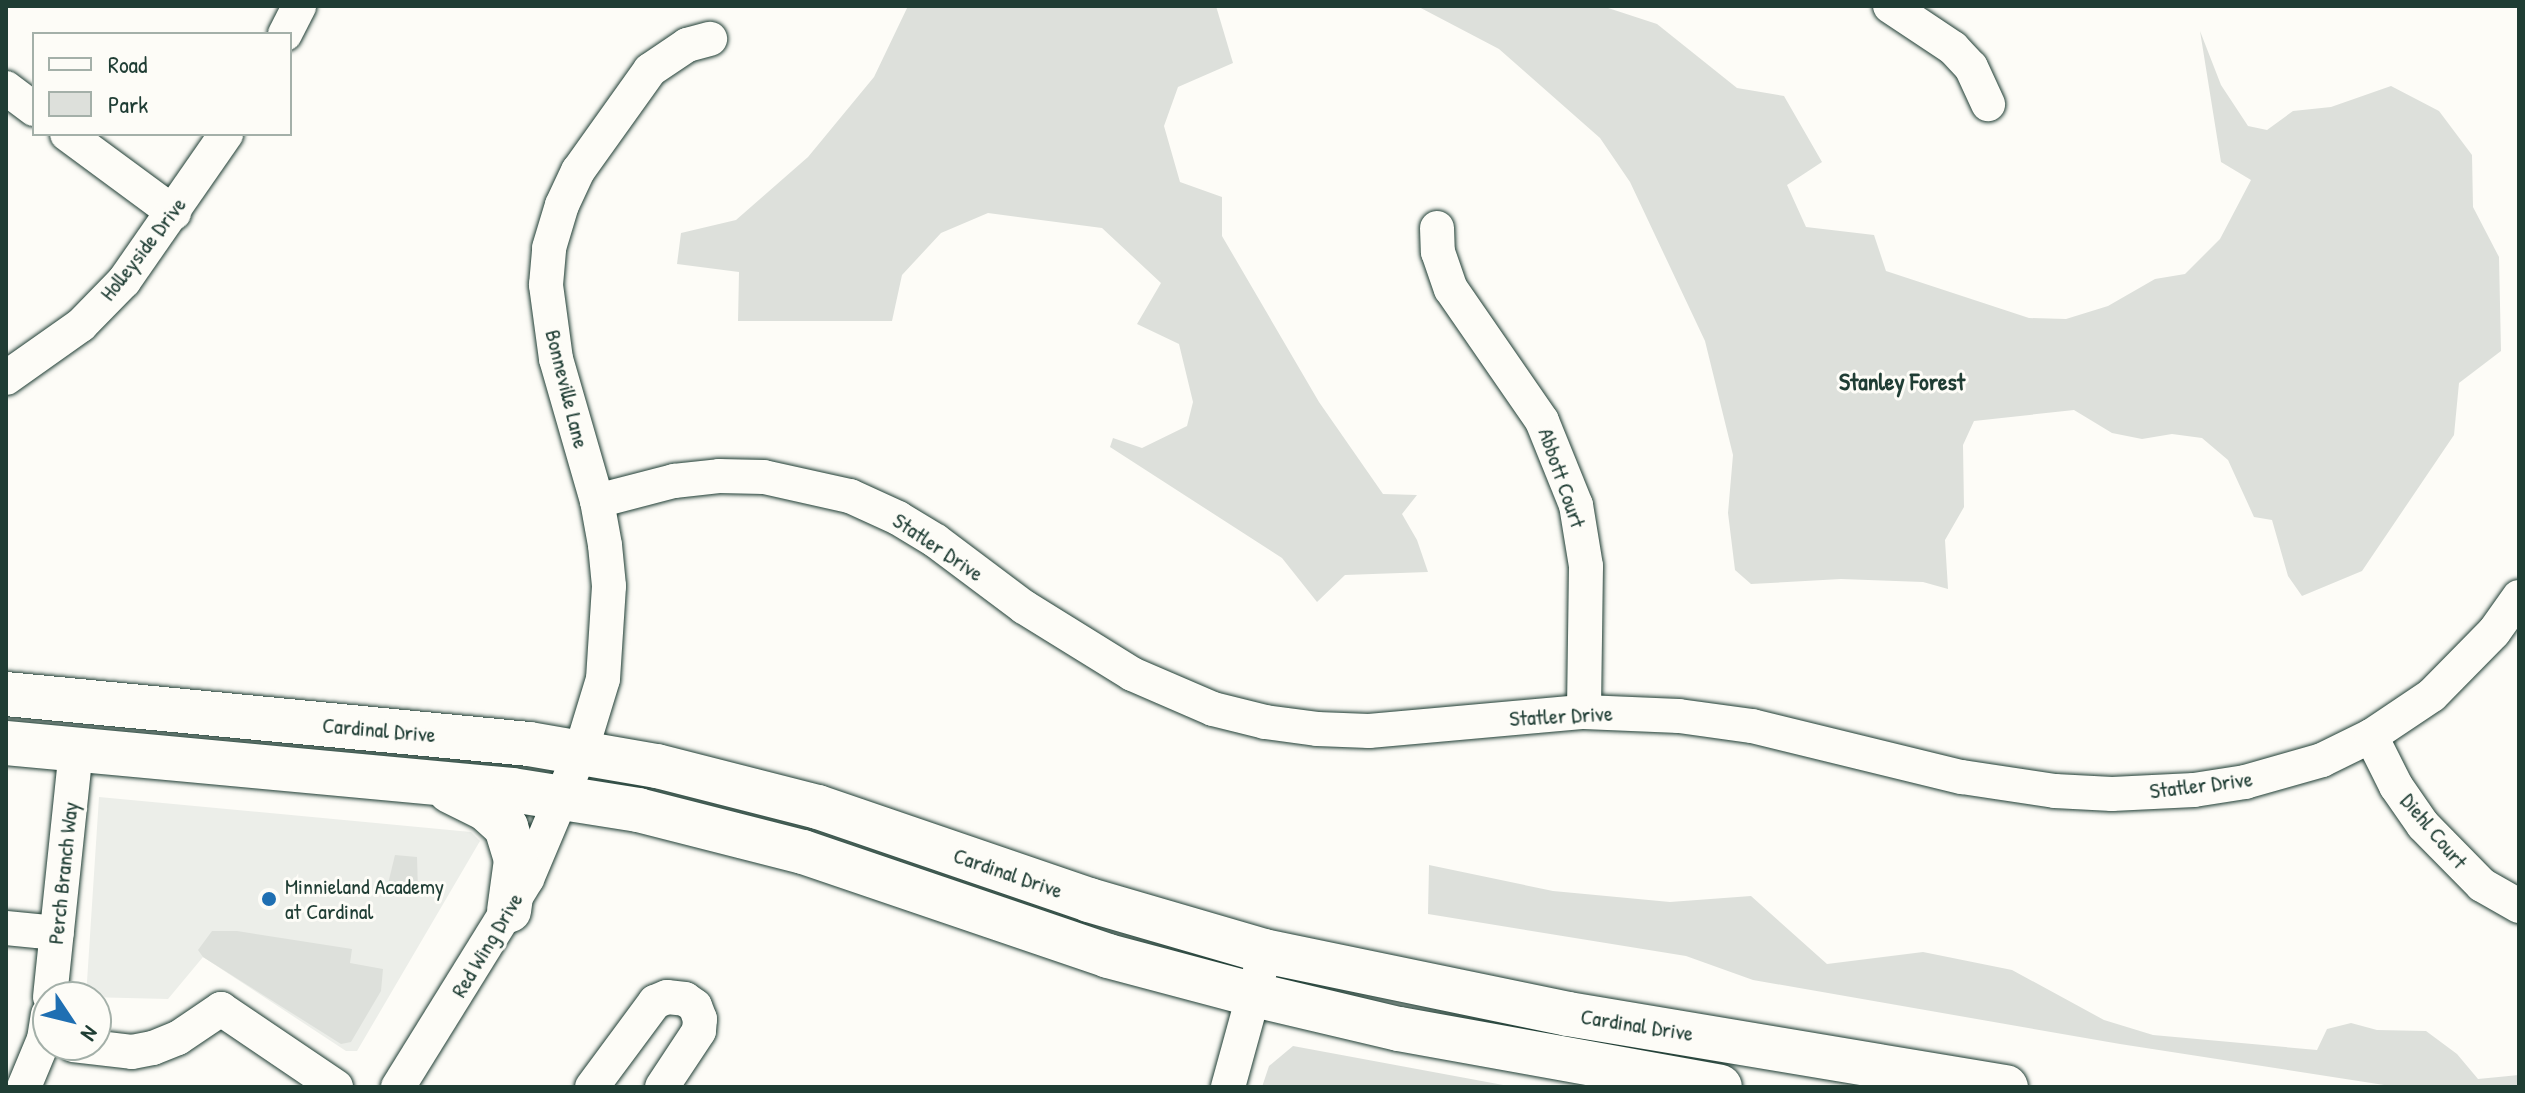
<!DOCTYPE html>
<html>
<head>
<meta charset="utf-8">
<style>
	body { margin:0 }
	#map { position:relative; width:2525px; height:1093px; overflow:hidden; background:#fdfcf7; font-family:"Patrick Hand",sans-serif }
	div>[style] { position:absolute }
	[style*='--x'] { left:calc(var(--x)*1px); top:calc(var(--y)*1px); width:calc(var(--w)*1px); rotate:calc(var(--a)*1deg) }
	.built>* { inset:0; background:#eceee9 }
	.green>* { inset:0; background:#dde0db }
	.roads { filter:drop-shadow(0 0 2px #1f3d34) drop-shadow(0 0 2px #1f3d34) }
	.minor>* { height:34px; margin:-17px; padding:0 17px; transform-origin:17px; border-radius:17px; background:#fdfcf7 }
	.major>* { height:44px; margin:-22px; padding:0 22px; transform-origin:22px; border-radius:22px; background:#fdfcf7 }
	.dots>* { width:22px; height:22px; translate:-50% -50%; box-sizing:border-box; border:4px solid #fdfcf7; border-radius:50% }
	span { translate:-50% -50%; white-space:nowrap; text-align:center; line-height:1.15; -webkit-text-stroke:6px #fdfcf7; paint-order:stroke }
	.street-label { font-size:22px; color:#1f3d34 }
	.poi-label { font-size:22px; color:#1f3d34 }
	.left { translate:0 -50%; text-align:left }
	.neighbourhood-label { font-size:24px; color:#1f3d34; font-weight:700 }
	.frame { position:absolute; inset:0; border:8px solid #1f3d34; pointer-events:none }
	.legend { position:absolute; left:32px; top:32px; width:260px; height:104px; box-sizing:border-box; background:#fdfcf7; border:2px solid #a4b0a9; margin:0; padding:10px 14px; list-style:none; font-size:24px; color:#1f3d34 }
	.legend li { display:flex; align-items:center; gap:16px; height:40px }
	.legend b { width:40px; border:2px solid #a4b0a9 }
	.north { position:absolute; left:32px; top:981px; width:80px; height:80px; box-sizing:border-box; background:#fdfcf7; border:2px solid #a4b0a9; border-radius:50%; rotate:125deg; font-size:22px; font-weight:700; line-height:32px; text-align:center; color:#1f3d34 }
	.north::after { content:''; display:block; margin:auto; width:28px; height:36px; background:#1f6fb2; clip-path:polygon(50% 0,100% 100%,50% 72%,0 100%) }
</style>
</head>
<body>
<div id="map">
	<div class="built">
		<i style="clip-path:polygon(99px 797px,471px 832px,480px 841px,357px 1051px,346px 1051px,203px 957px,168px 999px,86px 997px)"></i>
	</div>
	<div class="green">
		<i style="clip-path:polygon(908px 6px,1216px 6px,1233px 63px,1178px 87px,1164px 126px,1180px 182px,1222px 197px,1222px 236px,1319px 402px,1383px 494px,1417px 495px,1402px 514px,1417px 540px,1428px 572px,1345px 575px,1317px 602px,1282px 558px,1110px 447px,1113px 438px,1142px 448px,1187px 426px,1193px 402px,1179px 344px,1137px 324px,1161px 283px,1102px 228px,988px 213px,941px 233px,902px 275px,892px 321px,738px 321px,739px 272px,677px 264px,681px 233px,736px 220px,808px 157px,874px 77px)"></i>
		<i style="clip-path:polygon(1417px 6px,1602px 6px,1657px 24px,1737px 88px,1784px 96px,1822px 162px,1787px 185px,1806px 227px,1874px 235px,1886px 271px,2029px 318px,2066px 319px,2108px 306px,2155px 279px,2185px 274px,2220px 239px,2251px 180px,2221px 162px,2200px 31px,2221px 85px,2248px 126px,2267px 130px,2293px 111px,2331px 107px,2391px 86px,2439px 111px,2472px 155px,2473px 207px,2499px 257px,2501px 351px,2459px 383px,2454px 435px,2362px 571px,2302px 596px,2288px 576px,2272px 520px,2254px 517px,2228px 460px,2202px 438px,2172px 434px,2142px 439px,2112px 433px,2074px 410px,1974px 421px,1963px 445px,1964px 507px,1945px 540px,1948px 589px,1923px 582px,1841px 579px,1751px 584px,1735px 570px,1728px 513px,1733px 455px,1705px 341px,1630px 182px,1600px 138px,1499px 49px)"></i>
		<i style="clip-path:polygon(395px 855px,417px 857px,418px 891px,390px 897px,386px 892px)"></i>
		<i style="clip-path:polygon(1429px 865px,1553px 891px,1670px 902px,1751px 896px,1827px 964px,1923px 952px,2012px 970px,2104px 1020px,2153px 1035px,2317px 1050px,2327px 1029px,2351px 1023px,2377px 1030px,2426px 1031px,2457px 1054px,2478px 1079px,2519px 1075px,2519px 1087px,2397px 1087px,2120px 1044px,1753px 980px,1686px 956px,1428px 914px)"></i>
		<i style="clip-path:polygon(212px 931px,237px 931px,352px 949px,350px 963px,383px 969px,381px 991px,351px 1042px,341px 1044px,203px 957px,198px 950px)"></i>
		<i style="clip-path:polygon(1293px 1046px,1514px 1087px,1262px 1087px,1269px 1066px)"></i>
	</div>
	<div class="roads">
		<div class="minor">
			<i style="--x:1890;--y:6;--w:76;--a:33.7"></i>
			<i style="--x:1953;--y:48;--w:26;--a:47"></i>
			<i style="--x:1971;--y:67;--w:41;--a:65.3"></i>
			<i style="--x:285;--y:34;--w:31;--a:-63"></i>
			<i style="--x:6;--y:88;--w:35;--a:37"></i>
			<i style="--x:67;--y:134;--w:133;--a:36.4"></i>
			<i style="--x:1437;--y:228;--w:24;--a:88"></i>
			<i style="--x:1438;--y:252;--w:39;--a:71"></i>
			<i style="--x:1451;--y:289;--w:160;--a:55.4"></i>
			<i style="--x:1542;--y:421;--w:91;--a:68"></i>
			<i style="--x:1576;--y:505;--w:62;--a:80.7"></i>
			<i style="--x:1586;--y:566;--w:146;--a:90.8"></i>
			<i style="--x:6;--y:378;--w:92;--a:-35.2"></i>
			<i style="--x:81;--y:325;--w:62;--a:-45.7"></i>
			<i style="--x:124;--y:281;--w:179;--a:-55.2"></i>
			<i style="--x:597;--y:501;--w:80;--a:-14.6"></i>
			<i style="--x:674;--y:481;--w:45;--a:-6.3"></i>
			<i style="--x:719;--y:476;--w:45;--a:1.3"></i>
			<i style="--x:764;--y:477;--w:88;--a:12.5"></i>
			<i style="--x:850;--y:496;--w:53;--a:24.6"></i>
			<i style="--x:898;--y:518;--w:44;--a:31.2"></i>
			<i style="--x:936;--y:541;--w:110;--a:36.9"></i>
			<i style="--x:1024;--y:607;--w:127;--a:31.8"></i>
			<i style="--x:1132;--y:674;--w:88;--a:23.4"></i>
			<i style="--x:1213;--y:709;--w:54;--a:14"></i>
			<i style="--x:1265;--y:722;--w:52;--a:7.7"></i>
			<i style="--x:1317;--y:729;--w:52;--a:2.2"></i>
			<i style="--x:1369;--y:731;--w:216;--a:-5.1"></i>
			<i style="--x:1584;--y:712;--w:95;--a:2.4"></i>
			<i style="--x:1679;--y:716;--w:74;--a:7.8"></i>
			<i style="--x:1752;--y:726;--w:216;--a:13.7"></i>
			<i style="--x:1962;--y:777;--w:94;--a:8.6"></i>
			<i style="--x:2055;--y:791;--w:57;--a:3"></i>
			<i style="--x:2112;--y:794;--w:82;--a:-2.8"></i>
			<i style="--x:2194;--y:790;--w:52;--a:-8.9"></i>
			<i style="--x:2245;--y:782;--w:80;--a:-15.9"></i>
			<i style="--x:2322;--y:760;--w:55;--a:-26.1"></i>
			<i style="--x:2371;--y:736;--w:73;--a:-33.9"></i>
			<i style="--x:2432;--y:695;--w:88;--a:-45.5"></i>
			<i style="--x:2494;--y:632;--w:43;--a:-54.5"></i>
			<i style="--x:2371;--y:736;--w:56;--a:63.4"></i>
			<i style="--x:2396;--y:786;--w:47;--a:55.3"></i>
			<i style="--x:2423;--y:825;--w:84;--a:45.5"></i>
			<i style="--x:2482;--y:885;--w:43;--a:29.6"></i>
			<i style="--x:6;--y:928;--w:51;--a:5.6"></i>
			<i style="--x:50;--y:997;--w:249;--a:-84"></i>
			<i style="--x:73;--y:1045;--w:59;--a:6.8"></i>
			<i style="--x:132;--y:1052;--w:21;--a:-11"></i>
			<i style="--x:153;--y:1048;--w:27;--a:-22"></i>
			<i style="--x:178;--y:1038;--w:52;--a:-34"></i>
			<i style="--x:221;--y:1009;--w:139;--a:34.1"></i>
			<i style="--x:24;--y:1087;--w:52;--a:-67.4"></i>
			<i style="--x:44;--y:1039;--w:25;--a:-81"></i>
			<i style="--x:398;--y:1087;--w:245;--a:-58.2"></i>
			<i style="--x:527;--y:879;--w:139;--a:-67.1"></i>
			<i style="--x:581;--y:751;--w:75;--a:-73"></i>
			<i style="--x:603;--y:679;--w:93;--a:-86.3"></i>
			<i style="--x:609;--y:586;--w:41;--a:-95.6"></i>
			<i style="--x:605;--y:545;--w:45;--a:-100.3"></i>
			<i style="--x:597;--y:501;--w:148;--a:-106.1"></i>
			<i style="--x:556;--y:359;--w:75;--a:-97.7"></i>
			<i style="--x:546;--y:285;--w:37;--a:-85"></i>
			<i style="--x:549;--y:248;--w:45;--a:-73.2"></i>
			<i style="--x:562;--y:205;--w:38;--a:-65"></i>
			<i style="--x:578;--y:171;--w:124;--a:-54.5"></i>
			<i style="--x:650;--y:70;--w:45;--a:-34"></i>
			<i style="--x:687;--y:45;--w:24;--a:-15"></i>
			<i style="--x:592;--y:1087;--w:106;--a:-53.5"></i>
			<i style="--x:655;--y:1002;--w:13;--a:-23"></i>
			<i style="--x:667;--y:997;--w:18;--a:6"></i>
			<i style="--x:685;--y:999;--w:12;--a:35"></i>
			<i style="--x:695;--y:1006;--w:14;--a:69"></i>
			<i style="--x:700;--y:1019;--w:12;--a:95"></i>
			<i style="--x:699;--y:1031;--w:67;--a:123.5"></i>
			<i style="--x:1228;--y:1087;--w:120;--a:-74.6"></i>
		</div>
		<div class="major">
			<i style="--x:6;--y:694;--w:525;--a:5.46"></i>
			<i style="--x:529;--y:744;--w:130;--a:9.8"></i>
			<i style="--x:657;--y:766;--w:166;--a:14.3"></i>
			<i style="--x:818;--y:807;--w:287;--a:18.9"></i>
			<i style="--x:1089;--y:900;--w:182;--a:16.2"></i>
			<i style="--x:1264;--y:951;--w:310;--a:11.7"></i>
			<i style="--x:1568;--y:1014;--w:444;--a:9.5"></i>
			<i style="--x:6;--y:743;--w:508;--a:5.31"></i>
			<i style="--x:512;--y:790;--w:128;--a:9"></i>
			<i style="--x:638;--y:810;--w:170;--a:14.3"></i>
			<i style="--x:803;--y:852;--w:322;--a:18.8"></i>
			<i style="--x:1108;--y:956;--w:152;--a:14.9"></i>
			<i style="--x:1255;--y:995;--w:148;--a:13.3"></i>
			<i style="--x:1399;--y:1029;--w:326;--a:10.2"></i>
			<i style="--x:450;--y:791;--w:40;--a:26.6"></i>
			<i style="--x:486;--y:809;--w:27;--a:42"></i>
			<i style="--x:506;--y:827;--w:34;--a:73"></i>
			<i style="--x:516;--y:860;--w:51;--a:97.8"></i>
		</div>
	</div>
	<div class="dots">
		<i style="left:269px;top:899px;background:#1f6fb2"></i>
	</div>
	<div class="street-label">
		<span style="left:143px;top:249px;rotate:-52deg">Holleyside Drive</span>
		<span style="left:567px;top:389px;rotate:76deg">Bonneville Lane</span>
		<span style="left:1562px;top:478px;rotate:71deg">Abbott Court</span>
		<span style="left:938px;top:547px;rotate:34deg">Statler Drive</span>
		<span style="left:1561px;top:716px;rotate:-3deg">Statler Drive</span>
		<span style="left:379px;top:730px;rotate:5deg">Cardinal Drive</span>
		<span style="left:2201px;top:785px;rotate:-7deg">Statler Drive</span>
		<span style="left:2434px;top:831px;rotate:50deg">Diehl Court</span>
		<span style="left:63px;top:873px;rotate:-84deg">Perch Branch Way</span>
		<span style="left:1008px;top:873px;rotate:19deg">Cardinal Drive</span>
		<span style="left:487px;top:945px;rotate:-59deg">Red Wing Drive</span>
		<span style="left:1637px;top:1025px;rotate:9deg">Cardinal Drive</span>
	</div>
	<div class="poi-label">
		<span class="left" style="left:285px;top:899px">Minnieland Academy<br>at Cardinal</span>
	</div>
	<div class="neighbourhood-label">
		<span style="left:1902px;top:382px">Stanley Forest</span>
	</div>
	<div class="frame"></div>
	<ul class="legend">
	<li><b style="height:10px;background:#fdfcf7"></b>Road</li>
	<li><b style="height:22px;background:#dde0db"></b>Park</li>
	</ul>
	<div class="north">N</div>
</div>
</body>
</html>
